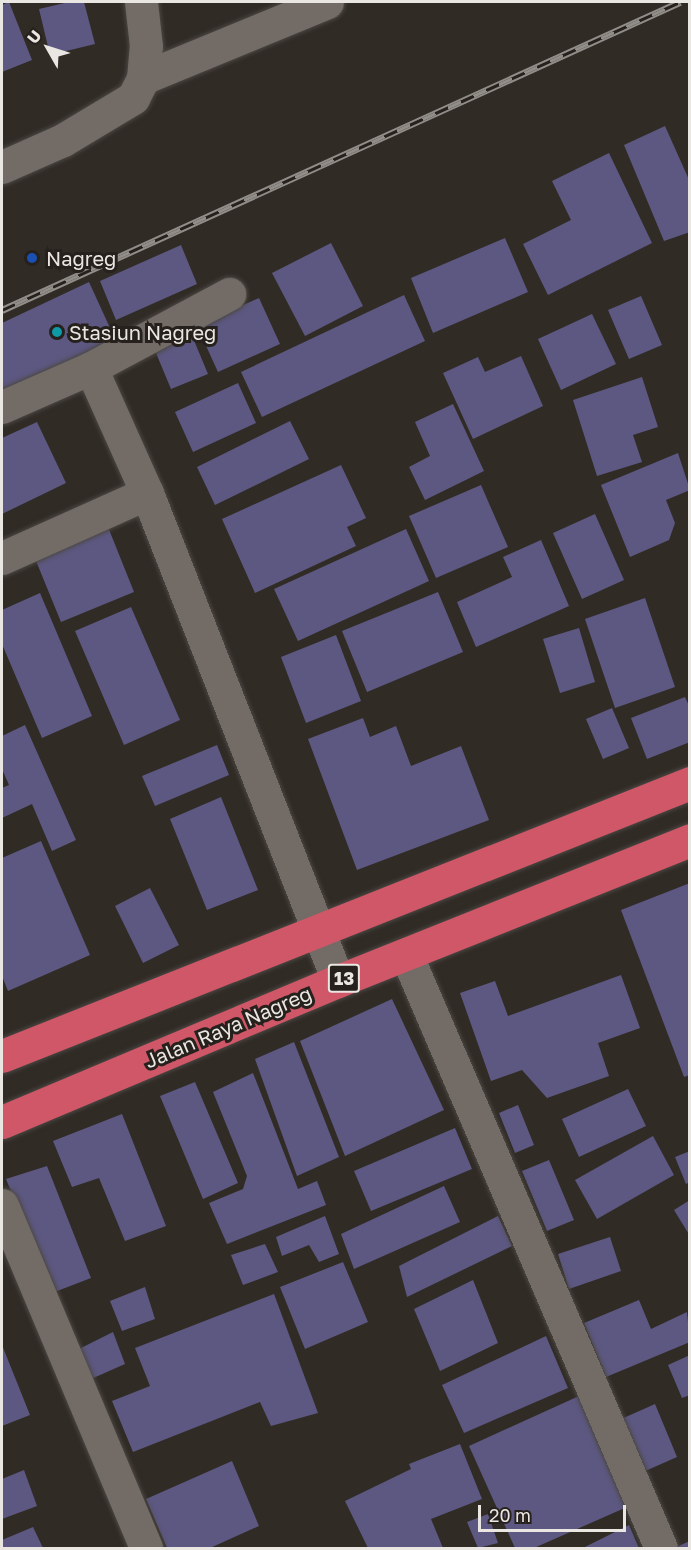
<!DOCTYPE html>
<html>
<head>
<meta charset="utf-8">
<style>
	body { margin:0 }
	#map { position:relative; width:691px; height:1550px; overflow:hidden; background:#312b26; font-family:"Golos Text",sans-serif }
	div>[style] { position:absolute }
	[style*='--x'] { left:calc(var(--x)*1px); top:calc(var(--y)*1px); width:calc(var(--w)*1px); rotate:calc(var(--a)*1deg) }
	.building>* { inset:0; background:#5d5881 }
	.roads { filter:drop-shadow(0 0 2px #4b4742) drop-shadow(0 0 2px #4b4742) }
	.minor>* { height:33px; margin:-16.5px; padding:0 16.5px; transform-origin:16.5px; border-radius:16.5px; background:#736c66 }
	.highway>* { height:33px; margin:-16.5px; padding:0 16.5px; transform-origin:16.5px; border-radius:16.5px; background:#cf5768 }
	.rail>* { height:7px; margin-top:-3.5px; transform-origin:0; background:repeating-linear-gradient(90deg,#27211d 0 14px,#918d88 0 28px); box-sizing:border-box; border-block:2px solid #918d88 }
	.dots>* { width:16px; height:16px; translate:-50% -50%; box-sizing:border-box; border:3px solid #27211d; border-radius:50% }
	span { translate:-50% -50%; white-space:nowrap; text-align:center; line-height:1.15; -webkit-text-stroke:6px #27211d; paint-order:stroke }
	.shield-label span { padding:2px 4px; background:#27211d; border:2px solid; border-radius:4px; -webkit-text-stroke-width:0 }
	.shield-label { font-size:18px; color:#eae7e3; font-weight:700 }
	.poi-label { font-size:20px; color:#eae7e3 }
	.left { translate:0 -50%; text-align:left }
	.street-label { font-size:20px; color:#eae7e3 }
	.frame { position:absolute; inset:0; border:3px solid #eae7e3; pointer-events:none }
	.north { position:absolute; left:18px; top:18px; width:60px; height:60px; -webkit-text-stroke:4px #27211d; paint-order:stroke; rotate:309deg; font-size:16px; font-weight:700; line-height:24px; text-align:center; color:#eae7e3 }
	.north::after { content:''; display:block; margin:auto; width:21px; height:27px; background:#eae7e3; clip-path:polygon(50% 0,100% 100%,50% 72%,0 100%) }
	.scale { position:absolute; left:478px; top:1505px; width:148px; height:27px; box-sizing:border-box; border:3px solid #eae7e3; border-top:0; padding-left:8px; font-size:18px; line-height:21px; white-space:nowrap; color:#eae7e3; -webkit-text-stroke:4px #27211d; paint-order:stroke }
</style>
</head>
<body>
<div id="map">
	<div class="building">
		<i style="clip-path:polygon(9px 2px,32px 60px,2px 72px,2px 5px)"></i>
		<i style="clip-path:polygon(69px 2px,84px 2px,95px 44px,50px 55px,39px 9px)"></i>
		<i style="clip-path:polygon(665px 126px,690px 182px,690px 232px,664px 241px,624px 145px)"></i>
		<i style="clip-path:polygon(609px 153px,652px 243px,548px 295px,523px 244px,571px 220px,552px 181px)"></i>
		<i style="clip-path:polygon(505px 238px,528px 292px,433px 333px,411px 278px)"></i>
		<i style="clip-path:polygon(331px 243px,363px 306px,305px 336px,272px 273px)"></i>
		<i style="clip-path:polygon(181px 245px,197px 284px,116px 320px,100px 281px)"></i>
		<i style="clip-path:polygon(89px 282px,116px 341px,2px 395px,2px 323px)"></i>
		<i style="clip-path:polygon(404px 295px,425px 341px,262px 417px,241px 372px)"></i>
		<i style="clip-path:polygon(641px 296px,662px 345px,629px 359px,608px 310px)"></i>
		<i style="clip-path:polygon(259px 298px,280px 344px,218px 372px,197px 326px)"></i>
		<i style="clip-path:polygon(592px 314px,616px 364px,561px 390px,538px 339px)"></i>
		<i style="clip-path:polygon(188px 326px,208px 374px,171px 389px,151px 341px)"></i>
		<i style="clip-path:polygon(521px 356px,543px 406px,473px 439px,443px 373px,478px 357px,485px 372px)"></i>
		<i style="clip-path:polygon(642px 377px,658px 427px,633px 435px,642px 462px,597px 476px,573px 400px)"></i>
		<i style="clip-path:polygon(238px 383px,256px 423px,193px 452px,175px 412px)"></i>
		<i style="clip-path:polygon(453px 404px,484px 471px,425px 500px,409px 467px,430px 456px,415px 422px)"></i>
		<i style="clip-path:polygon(290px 421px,309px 459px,215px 505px,197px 467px)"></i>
		<i style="clip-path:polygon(37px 422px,66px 483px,2px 514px,2px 438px)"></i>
		<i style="clip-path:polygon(678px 453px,690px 490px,666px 500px,675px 523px,669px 540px,630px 557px,601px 485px)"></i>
		<i style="clip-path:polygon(341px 465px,366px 518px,347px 527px,356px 546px,255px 593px,222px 519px)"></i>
		<i style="clip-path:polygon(481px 485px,508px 547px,436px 578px,409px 516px)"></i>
		<i style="clip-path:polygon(595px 514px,624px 580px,582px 599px,553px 533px)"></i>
		<i style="clip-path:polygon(108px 527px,134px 592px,61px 622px,34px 556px)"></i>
		<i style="clip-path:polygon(406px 529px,429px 581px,298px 641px,274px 589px)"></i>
		<i style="clip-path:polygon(541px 540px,569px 606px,476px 647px,457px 602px,512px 577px,503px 557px)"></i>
		<i style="clip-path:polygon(438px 592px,463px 652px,367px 692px,342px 631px)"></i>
		<i style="clip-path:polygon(40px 593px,92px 716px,42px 738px,2px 644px,2px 610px)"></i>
		<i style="clip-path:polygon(645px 598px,675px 687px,615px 708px,585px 619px)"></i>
		<i style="clip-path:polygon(131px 607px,180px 720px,124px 745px,75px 631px)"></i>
		<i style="clip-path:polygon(579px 628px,595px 682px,560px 693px,543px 639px)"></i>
		<i style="clip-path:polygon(336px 635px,361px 701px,306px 723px,281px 657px)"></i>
		<i style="clip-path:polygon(685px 697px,690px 708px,690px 742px,647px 759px,631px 718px)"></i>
		<i style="clip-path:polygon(612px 708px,629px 748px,603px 759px,586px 719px)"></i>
		<i style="clip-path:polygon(363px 718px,370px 737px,396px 726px,411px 766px,461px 746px,489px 820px,357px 870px,308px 739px)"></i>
		<i style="clip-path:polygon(25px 725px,76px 840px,52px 851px,32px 804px,2px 818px,2px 788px,9px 785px,2px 769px,2px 736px)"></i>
		<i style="clip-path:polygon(217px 745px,229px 775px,155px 806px,142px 776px)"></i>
		<i style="clip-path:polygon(221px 797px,258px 890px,207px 910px,170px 819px)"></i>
		<i style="clip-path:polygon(41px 841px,90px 955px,8px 991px,2px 976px,2px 858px)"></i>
		<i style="clip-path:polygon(690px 883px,690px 1075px,684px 1077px,621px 910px)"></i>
		<i style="clip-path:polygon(150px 888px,179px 945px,143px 963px,115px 906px)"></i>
		<i style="clip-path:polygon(621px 975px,640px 1028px,598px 1043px,609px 1076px,547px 1098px,522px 1070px,491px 1081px,460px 993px,495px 981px,508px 1016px)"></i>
		<i style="clip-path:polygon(392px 999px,444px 1110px,345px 1156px,300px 1041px)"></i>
		<i style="clip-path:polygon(294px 1042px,339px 1157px,297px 1176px,255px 1059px)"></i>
		<i style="clip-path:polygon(253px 1073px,298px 1189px,317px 1181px,326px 1205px,227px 1244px,209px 1203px,243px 1189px,247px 1176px,213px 1092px)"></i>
		<i style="clip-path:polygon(195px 1082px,238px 1183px,203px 1199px,160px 1096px)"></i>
		<i style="clip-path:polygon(628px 1089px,646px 1126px,579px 1157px,562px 1119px)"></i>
		<i style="clip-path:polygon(518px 1105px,534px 1145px,515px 1153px,499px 1113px)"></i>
		<i style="clip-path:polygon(122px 1114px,166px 1226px,125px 1241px,99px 1178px,72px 1187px,53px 1141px)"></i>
		<i style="clip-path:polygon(455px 1128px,472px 1169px,371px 1211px,354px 1171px)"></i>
		<i style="clip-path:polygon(653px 1136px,674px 1175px,597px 1219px,575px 1180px)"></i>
		<i style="clip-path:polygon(690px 1151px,690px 1182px,686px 1184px,675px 1157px)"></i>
		<i style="clip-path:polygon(549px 1160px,574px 1220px,547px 1231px,522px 1171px)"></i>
		<i style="clip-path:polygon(47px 1166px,91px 1278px,52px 1293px,6px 1179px)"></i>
		<i style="clip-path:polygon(444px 1186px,460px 1222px,354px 1269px,341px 1234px)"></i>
		<i style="clip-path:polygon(690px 1200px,690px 1236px,674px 1210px)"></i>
		<i style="clip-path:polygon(325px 1216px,339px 1254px,319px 1262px,309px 1245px,282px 1256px,276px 1237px)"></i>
		<i style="clip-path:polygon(498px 1216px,512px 1246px,407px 1297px,399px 1266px)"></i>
		<i style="clip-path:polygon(610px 1237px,621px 1271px,569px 1289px,558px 1254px)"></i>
		<i style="clip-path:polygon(265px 1244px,278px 1272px,243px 1285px,231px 1255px)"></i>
		<i style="clip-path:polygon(343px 1262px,368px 1322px,305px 1349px,280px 1287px)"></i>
		<i style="clip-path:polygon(473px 1280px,498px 1343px,440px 1371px,414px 1309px)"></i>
		<i style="clip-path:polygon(145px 1287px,155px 1319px,122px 1331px,110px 1301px)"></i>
		<i style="clip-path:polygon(274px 1294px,318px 1413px,271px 1426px,260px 1402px,133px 1452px,112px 1401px,150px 1386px,135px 1348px)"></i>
		<i style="clip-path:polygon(639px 1300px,651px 1329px,687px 1312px,690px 1342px,606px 1377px,584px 1323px)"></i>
		<i style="clip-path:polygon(113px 1332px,125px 1364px,91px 1379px,79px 1349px)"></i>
		<i style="clip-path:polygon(546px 1336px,568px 1388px,464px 1433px,442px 1385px)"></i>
		<i style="clip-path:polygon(2px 1345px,30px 1415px,2px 1426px)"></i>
		<i style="clip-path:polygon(690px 1355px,690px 1395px,682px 1398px,668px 1365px)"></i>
		<i style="clip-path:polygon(579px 1396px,627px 1507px,534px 1548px,515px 1548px,469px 1446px)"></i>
		<i style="clip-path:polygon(655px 1404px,677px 1457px,643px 1472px,619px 1420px)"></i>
		<i style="clip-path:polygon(460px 1444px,482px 1499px,431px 1519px,443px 1548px,368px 1548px,345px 1501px,411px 1469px,409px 1464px)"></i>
		<i style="clip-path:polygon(232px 1461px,259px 1526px,210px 1548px,167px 1548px,146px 1499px)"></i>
		<i style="clip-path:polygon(24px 1470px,37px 1506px,2px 1519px,2px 1479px)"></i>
		<i style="clip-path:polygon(488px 1514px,498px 1543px,478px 1548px,467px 1522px)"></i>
		<i style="clip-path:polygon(629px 1525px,639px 1548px,583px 1548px)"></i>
		<i style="clip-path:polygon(33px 1527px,43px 1548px,2px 1548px,2px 1540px)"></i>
		<i style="clip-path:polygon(690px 1541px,690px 1548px,676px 1548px,676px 1547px)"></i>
	</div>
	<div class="roads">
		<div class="minor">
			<i style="--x:143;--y:78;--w:199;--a:-22.4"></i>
			<i style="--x:2;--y:167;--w:67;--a:-23.9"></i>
			<i style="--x:63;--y:140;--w:82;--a:-31"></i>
			<i style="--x:133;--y:98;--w:22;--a:-63"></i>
			<i style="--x:143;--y:78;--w:32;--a:-85"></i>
			<i style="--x:146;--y:46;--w:44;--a:-96.5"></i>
			<i style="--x:91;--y:368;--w:137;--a:65.9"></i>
			<i style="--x:147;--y:493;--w:524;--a:68.62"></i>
			<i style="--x:2;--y:407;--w:97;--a:-23.7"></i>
			<i style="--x:91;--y:368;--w:157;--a:-28.2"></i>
			<i style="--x:2;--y:558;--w:159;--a:-24.1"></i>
			<i style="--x:406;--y:954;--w:646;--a:66.77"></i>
			<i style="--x:2;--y:1205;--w:372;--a:67.2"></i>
		</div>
		<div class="highway">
			<i style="--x:2;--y:1056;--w:740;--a:-21.64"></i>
			<i style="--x:2;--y:1122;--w:364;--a:-22.8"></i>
			<i style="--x:338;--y:981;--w:379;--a:-21.8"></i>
		</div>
	</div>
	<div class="rail">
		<i style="--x:2;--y:310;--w:745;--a:-24.43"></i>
	</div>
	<div class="dots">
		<i style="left:32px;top:258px;background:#1a4fb4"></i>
		<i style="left:57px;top:332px;background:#0f9aa8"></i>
	</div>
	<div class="shield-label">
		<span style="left:344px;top:978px">13</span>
	</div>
	<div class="poi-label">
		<span class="left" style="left:46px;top:258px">Nagreg</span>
		<span class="left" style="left:69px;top:332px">Stasiun Nagreg</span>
	</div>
	<div class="street-label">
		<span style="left:228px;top:1027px;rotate:-23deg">Jalan Raya Nagreg</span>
	</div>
	<div class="frame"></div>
	<div class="north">U</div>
	<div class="scale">20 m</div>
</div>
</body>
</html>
